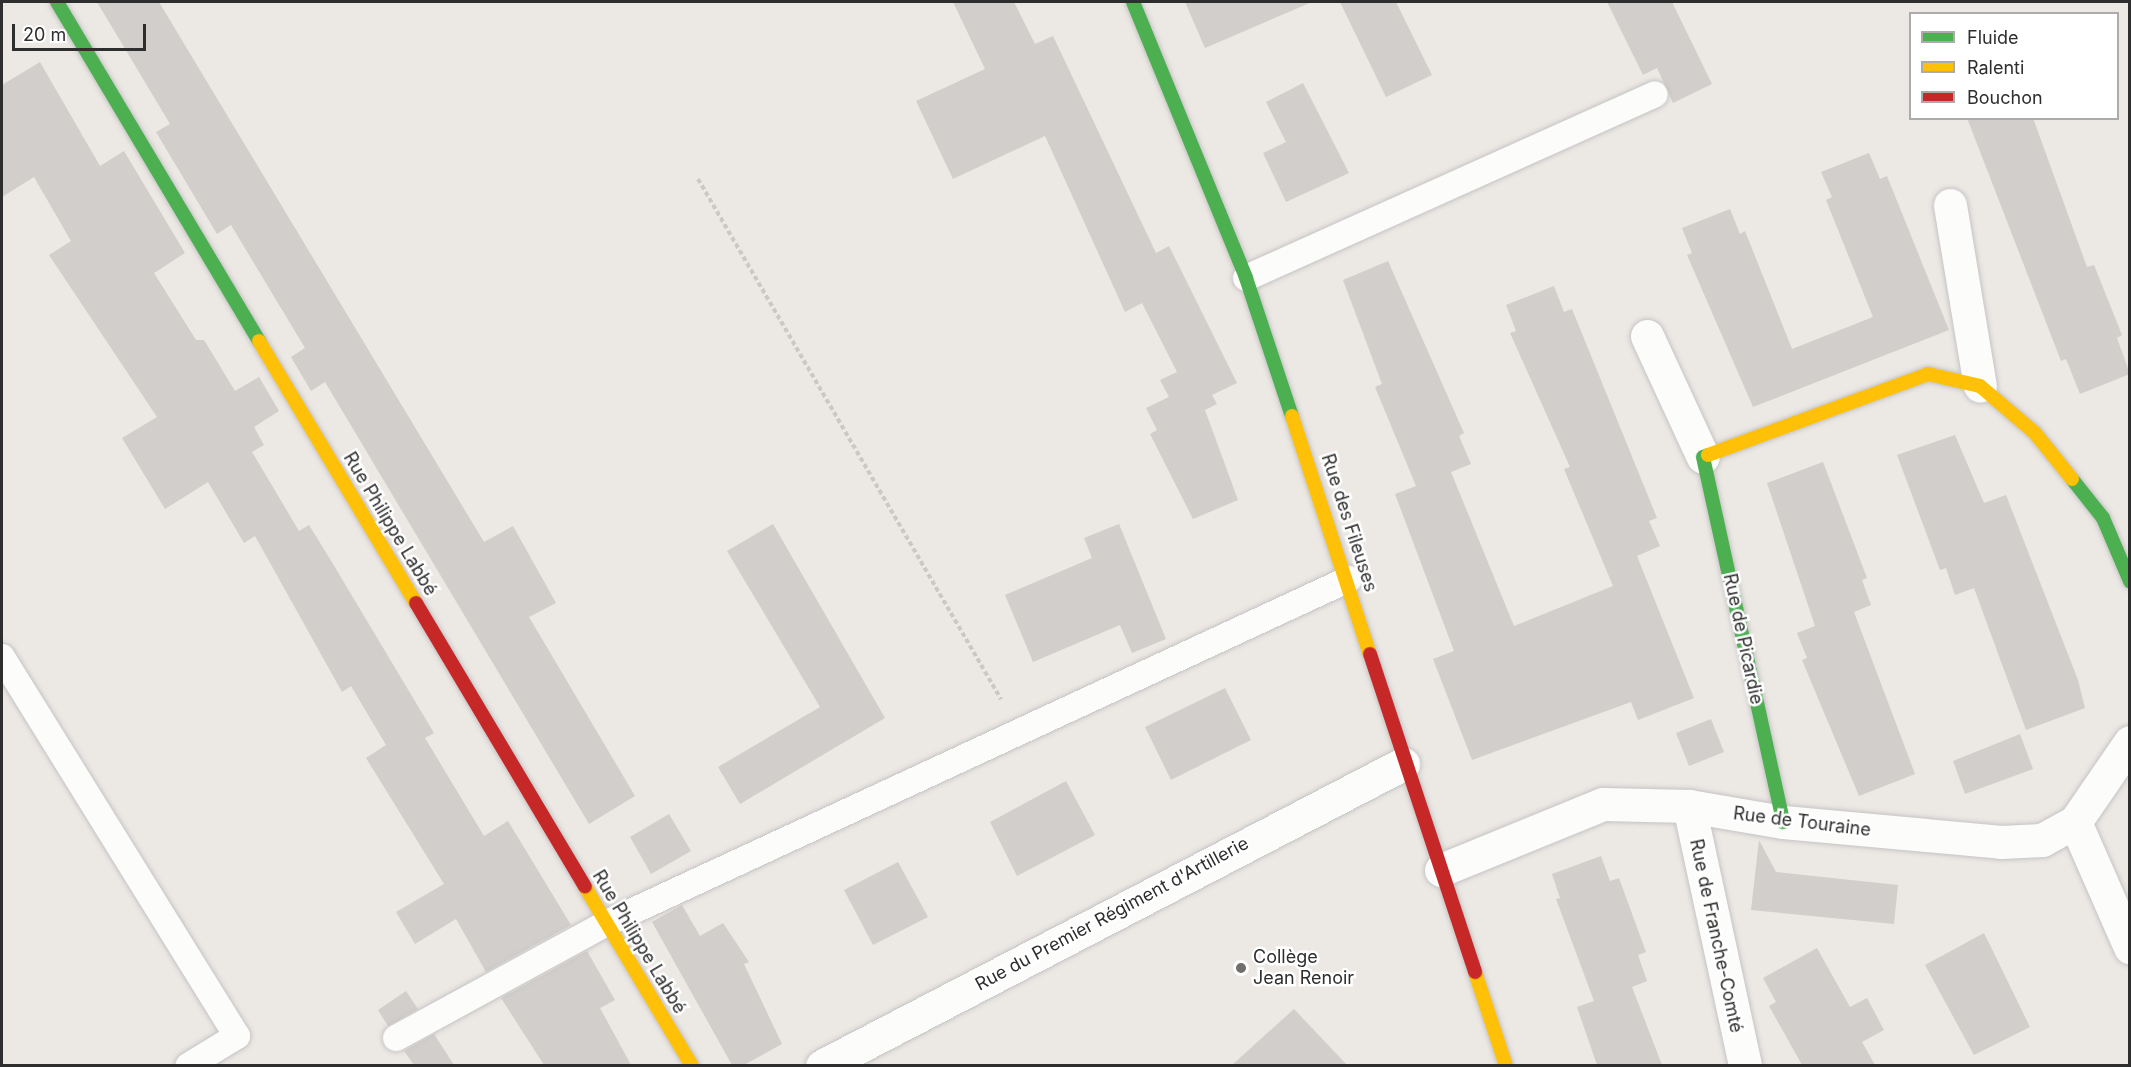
<!DOCTYPE html>
<html>
<head>
<meta charset="utf-8">
<style>
	body { margin:0 }
	#map { position:relative; width:2131px; height:1067px; overflow:hidden; background:#ece8e4; font-family:Inter,sans-serif }
	div>[style] { position:absolute }
	[style*='--x'] { left:calc(var(--x)*1px); top:calc(var(--y)*1px); width:calc(var(--w)*1px); rotate:calc(var(--a)*1deg) }
	.building>* { inset:0; background:#d1cecb }
	.path>* { height:4px; margin-top:-2px; transform-origin:0; background:repeating-linear-gradient(90deg,#c9c9c8 0 4.5px,transparent 0 7.5px) }
	.roads { filter:drop-shadow(0 0 2px #c5c4c5) drop-shadow(0 0 2px #c5c4c5) }
	.lane>* { height:26px; margin:-13px; padding:0 13px; transform-origin:13px; border-radius:13px; background:#fcfcfb }
	.street>* { height:33px; margin:-16.5px; padding:0 16.5px; transform-origin:16.5px; border-radius:16.5px; background:#fcfcfb }
	.fast>* { height:14px; margin:-7px; padding:0 7px; transform-origin:7px; border-radius:7px; background:#4caf50 }
	.slow>* { height:14px; margin:-7px; padding:0 7px; transform-origin:7px; border-radius:7px; background:#ffc107 }
	.jam>* { height:14px; margin:-7px; padding:0 7px; transform-origin:7px; border-radius:7px; background:#c62828 }
	.dots>* { width:16px; height:16px; translate:-50% -50%; box-sizing:border-box; border:3px solid #fff; border-radius:50% }
	span { translate:-50% -50%; white-space:nowrap; text-align:center; line-height:1.15; -webkit-text-stroke:5px #fff; paint-order:stroke }
	.street-label { font-size:18px; color:#2e2e2e }
	.poi-label { font-size:18px; color:#2e2e2e }
	.left { translate:0 -50%; text-align:left }
	.frame { position:absolute; inset:0; border:3px solid #2e2e2e; pointer-events:none }
	.legend { position:absolute; left:1909px; top:12px; width:210px; height:108px; box-sizing:border-box; background:#fff; border:2px solid #ababab; margin:0; padding:8px 10px; list-style:none; font-size:18px; color:#2e2e2e }
	.legend li { display:flex; align-items:center; gap:12px; height:30px }
	.legend b { width:30px; border:2px solid #ababab }
	.scale { position:absolute; left:12px; top:24px; width:134px; height:27px; box-sizing:border-box; border:3px solid #2e2e2e; border-top:0; padding-left:8px; font-size:18px; line-height:21px; white-space:nowrap; color:#2e2e2e; -webkit-text-stroke:4px #fff; paint-order:stroke }
</style>
</head>
<body>
<div id="map">
	<div class="building">
		<i style="clip-path:polygon(97px 2px,159px 2px,484px 542px,513px 526px,556px 603px,529px 617px,635px 796px,589px 824px,325px 382px,311px 391px,291px 357px,305px 348px,231px 225px,217px 234px,156px 132px,170px 124px)"></i>
		<i style="clip-path:polygon(953px 2px,1014px 2px,1035px 44px,1053px 36px,1156px 253px,1169px 246px,1237px 383px,1212px 395px,1217px 404px,1205px 410px,1238px 500px,1193px 519px,1150px 434px,1157px 430px,1146px 408px,1169px 397px,1160px 380px,1177px 372px,1142px 303px,1125px 312px,1045px 136px,953px 179px,916px 101px,985px 69px)"></i>
		<i style="clip-path:polygon(1185px 2px,1312px 2px,1205px 48px)"></i>
		<i style="clip-path:polygon(1340px 2px,1396px 2px,1432px 75px,1386px 97px)"></i>
		<i style="clip-path:polygon(1607px 2px,1672px 2px,1712px 84px,1673px 103px,1657px 68px,1643px 75px)"></i>
		<i style="clip-path:polygon(40px 62px,100px 166px,124px 151px,185px 253px,154px 273px,196px 340px,204px 340px,235px 391px,259px 377px,279px 411px,254px 427px,264px 445px,252px 452px,299px 531px,309px 525px,330px 559px,434px 733px,425px 738px,484px 836px,508px 821px,571px 925px,486px 972px,456px 919px,415px 944px,396px 912px,444px 884px,366px 758px,386px 745px,351px 686px,342px 692px,255px 536px,244px 543px,208px 482px,165px 509px,122px 438px,157px 417px,49px 255px,71px 241px,34px 177px,2px 197px,2px 85px)"></i>
		<i style="clip-path:polygon(1303px 83px,1349px 173px,1286px 202px,1263px 153px,1286px 142px,1266px 102px)"></i>
		<i style="clip-path:polygon(1967px 118px,2033px 118px,2087px 267px,2094px 265px,2122px 335px,2117px 338px,2130px 374px,2080px 394px,2066px 359px,2061px 361px)"></i>
		<i style="clip-path:polygon(1869px 153px,1880px 179px,1887px 176px,1949px 330px,1753px 407px,1687px 255px,1692px 253px,1682px 228px,1730px 209px,1740px 234px,1745px 231px,1792px 349px,1873px 317px,1826px 200px,1832px 197px,1821px 172px)"></i>
		<i style="clip-path:polygon(1388px 261px,1464px 433px,1459px 436px,1471px 464px,1451px 472px,1514px 626px,1613px 586px,1564px 469px,1570px 467px,1510px 333px,1516px 331px,1506px 305px,1554px 286px,1564px 312px,1572px 309px,1657px 518px,1649px 521px,1660px 546px,1637px 556px,1694px 698px,1638px 720px,1631px 702px,1472px 760px,1433px 659px,1454px 651px,1395px 494px,1416px 486px,1375px 387px,1382px 384px,1343px 280px)"></i>
		<i style="clip-path:polygon(1955px 435px,1984px 503px,2006px 495px,2078px 680px,2085px 708px,2026px 730px,1974px 588px,1955px 595px,1946px 568px,1940px 570px,1897px 455px)"></i>
		<i style="clip-path:polygon(1823px 462px,1867px 578px,1862px 580px,1871px 605px,1854px 612px,1915px 774px,1859px 796px,1802px 660px,1807px 658px,1797px 633px,1815px 626px,1767px 483px)"></i>
		<i style="clip-path:polygon(773px 524px,885px 718px,740px 804px,718px 767px,820px 707px,727px 551px)"></i>
		<i style="clip-path:polygon(1119px 524px,1166px 639px,1132px 653px,1120px 625px,1033px 662px,1005px 595px,1092px 558px,1084px 538px)"></i>
		<i style="clip-path:polygon(1225px 688px,1251px 740px,1171px 780px,1145px 727px)"></i>
		<i style="clip-path:polygon(1711px 719px,1724px 752px,1689px 766px,1676px 733px)"></i>
		<i style="clip-path:polygon(2020px 734px,2033px 769px,1965px 794px,1953px 761px)"></i>
		<i style="clip-path:polygon(1066px 781px,1095px 835px,1017px 876px,990px 822px)"></i>
		<i style="clip-path:polygon(669px 814px,691px 851px,651px 874px,630px 837px)"></i>
		<i style="clip-path:polygon(1759px 840px,1776px 872px,1898px 885px,1894px 924px,1751px 910px)"></i>
		<i style="clip-path:polygon(1601px 856px,1610px 881px,1619px 878px,1646px 952px,1638px 955px,1647px 981px,1632px 987px,1662px 1065px,1597px 1065px,1577px 1007px,1594px 1001px,1556px 899px,1560px 898px,1552px 874px)"></i>
		<i style="clip-path:polygon(898px 862px,928px 917px,873px 945px,844px 890px)"></i>
		<i style="clip-path:polygon(682px 905px,700px 936px,723px 923px,749px 962px,744px 964px,782px 1044px,744px 1065px,732px 1065px,652px 922px)"></i>
		<i style="clip-path:polygon(1984px 933px,2030px 1027px,1974px 1055px,1925px 965px)"></i>
		<i style="clip-path:polygon(1817px 948px,1850px 1007px,1867px 998px,1884px 1030px,1862px 1042px,1875px 1065px,1802px 1065px,1769px 1006px,1776px 1002px,1763px 978px)"></i>
		<i style="clip-path:polygon(587px 951px,615px 1000px,600px 1008px,631px 1065px,544px 1065px,501px 998px)"></i>
		<i style="clip-path:polygon(406px 991px,418px 1009px,388px 1026px,378px 1010px)"></i>
		<i style="clip-path:polygon(1294px 1009px,1347px 1065px,1232px 1065px)"></i>
		<i style="clip-path:polygon(434px 1034px,454px 1065px,414px 1065px,404px 1051px)"></i>
	</div>
	<div class="path">
		<i style="--x:698;--y:179;--w:602;--a:59.77"></i>
	</div>
	<div class="roads">
		<div class="lane">
			<i style="--x:1246;--y:278;--w:448;--a:-24.2"></i>
			<i style="--x:2;--y:657;--w:446;--a:58.2"></i>
			<i style="--x:237;--y:1036;--w:57;--a:148.5"></i>
			<i style="--x:396;--y:1038;--w:240;--a:-28.6"></i>
			<i style="--x:607;--y:923;--w:818;--a:-24.87"></i>
		</div>
		<div class="street">
			<i style="--x:1950;--y:205;--w:183;--a:80.6"></i>
			<i style="--x:1647;--y:336;--w:133;--a:65.2"></i>
			<i style="--x:1689;--y:806;--w:266;--a:77.8"></i>
			<i style="--x:2075;--y:822;--w:137;--a:66.3"></i>
			<i style="--x:1441;--y:870;--w:175;--a:-22.2"></i>
			<i style="--x:1603;--y:804;--w:86;--a:1.3"></i>
			<i style="--x:1689;--y:806;--w:95;--a:9.7"></i>
			<i style="--x:1783;--y:822;--w:219;--a:5.2"></i>
			<i style="--x:2001;--y:842;--w:41;--a:-2.8"></i>
			<i style="--x:2042;--y:840;--w:38;--a:-29"></i>
			<i style="--x:2075;--y:822;--w:97;--a:-55.5"></i>
			<i style="--x:822;--y:1066;--w:655;--a:-27.47"></i>
		</div>
		<div class="fast">
			<i style="--x:57;--y:2;--w:395;--a:59.2"></i>
			<i style="--x:1133;--y:2;--w:298;--a:67.7"></i>
			<i style="--x:1246;--y:278;--w:145;--a:71.6"></i>
			<i style="--x:1708;--y:455;--w:5;--a:158"></i>
			<i style="--x:1703;--y:457;--w:374;--a:77.6"></i>
			<i style="--x:2072;--y:479;--w:50;--a:51.5"></i>
			<i style="--x:2103;--y:518;--w:69;--a:66.8"></i>
		</div>
		<div class="slow">
			<i style="--x:259;--y:341;--w:305;--a:59.1"></i>
			<i style="--x:1292;--y:416;--w:250;--a:71.9"></i>
			<i style="--x:1708;--y:455;--w:234;--a:-20.2"></i>
			<i style="--x:1928;--y:374;--w:53;--a:13"></i>
			<i style="--x:1980;--y:386;--w:72;--a:40.5"></i>
			<i style="--x:2035;--y:433;--w:59;--a:51.2"></i>
			<i style="--x:585;--y:887;--w:209;--a:59.1"></i>
			<i style="--x:1475;--y:972;--w:99;--a:71.7"></i>
		</div>
		<div class="jam">
			<i style="--x:416;--y:603;--w:330;--a:59.2"></i>
			<i style="--x:1370;--y:654;--w:335;--a:71.7"></i>
		</div>
	</div>
	<div class="dots">
		<i style="left:1241px;top:968px;background:#706f6e"></i>
	</div>
	<div class="street-label">
		<span style="left:1349px;top:523px;rotate:72deg">Rue des Fileuses</span>
		<span style="left:390px;top:524px;rotate:59deg">Rue Philippe Labbé</span>
		<span style="left:1743px;top:639px;rotate:78deg">Rue de Picardie</span>
		<span style="left:1802px;top:822px;rotate:7deg">Rue de Touraine</span>
		<span style="left:1112px;top:914px;rotate:-28deg">Rue du Premier Régiment d'Artillerie</span>
		<span style="left:1716px;top:936px;rotate:78deg">Rue de Franche-Comté</span>
		<span style="left:639px;top:942px;rotate:59deg">Rue Philippe Labbé</span>
	</div>
	<div class="poi-label">
		<span class="left" style="left:1253px;top:968px">Collège<br>Jean Renoir</span>
	</div>
	<div class="frame"></div>
	<ul class="legend">
	<li><b style="height:8px;background:#4caf50"></b>Fluide</li>
	<li><b style="height:8px;background:#ffc107"></b>Ralenti</li>
	<li><b style="height:8px;background:#c62828"></b>Bouchon</li>
	</ul>
	<div class="scale">20 m</div>
</div>
</body>
</html>
